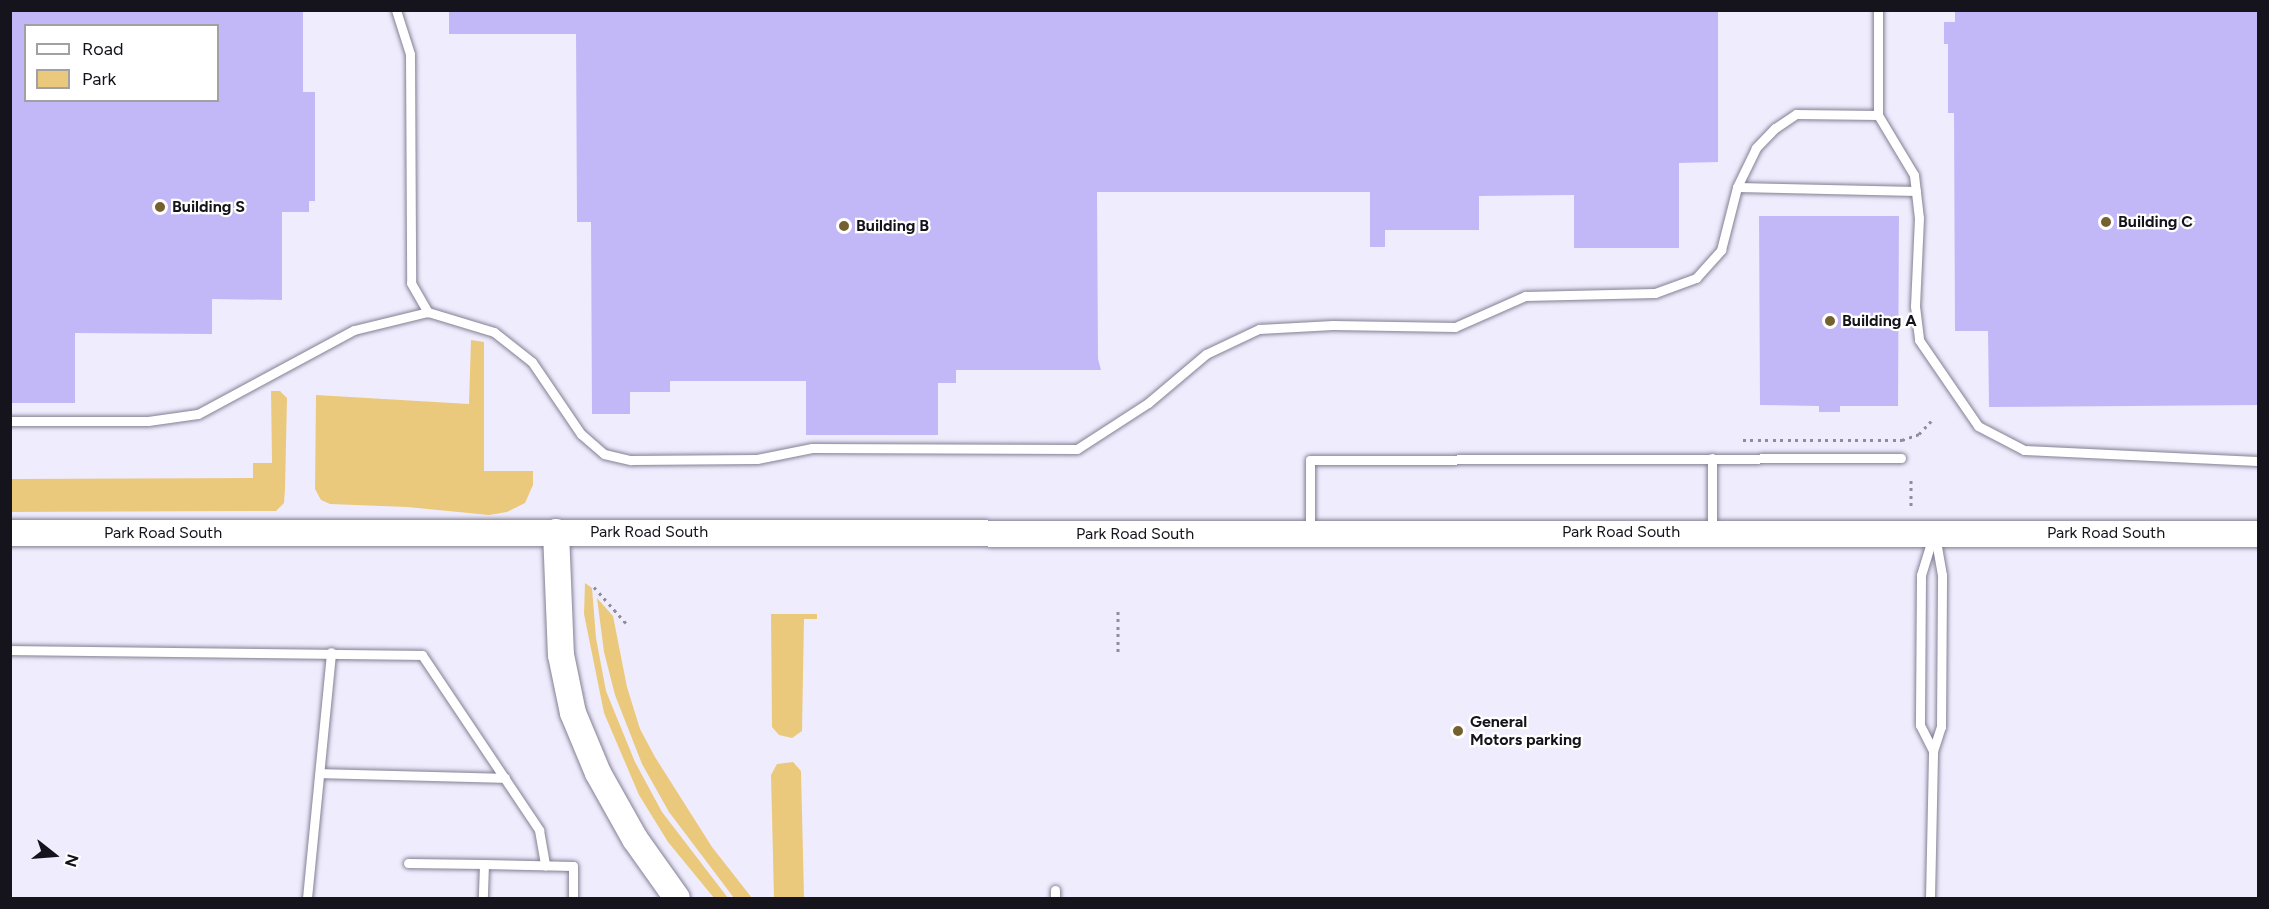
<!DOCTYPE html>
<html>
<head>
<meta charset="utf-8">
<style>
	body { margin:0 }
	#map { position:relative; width:2269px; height:909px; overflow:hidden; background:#efecfe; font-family:Figtree,sans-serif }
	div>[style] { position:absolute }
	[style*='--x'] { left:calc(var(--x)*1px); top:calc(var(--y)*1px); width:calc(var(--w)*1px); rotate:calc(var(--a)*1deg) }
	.green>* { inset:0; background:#ebc97c }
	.building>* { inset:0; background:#c3b8f7 }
	.path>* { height:3px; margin-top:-1.5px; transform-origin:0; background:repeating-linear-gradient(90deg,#908d9b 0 3px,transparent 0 7.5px) }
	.roads { filter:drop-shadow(0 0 2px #838093) drop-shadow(0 0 2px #838093) }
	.lane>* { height:9px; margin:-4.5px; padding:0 4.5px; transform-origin:4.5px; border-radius:4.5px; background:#fff }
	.secondary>* { height:26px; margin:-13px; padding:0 13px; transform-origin:13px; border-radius:13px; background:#fff }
	.dots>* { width:16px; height:16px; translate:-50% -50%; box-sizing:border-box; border:3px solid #fff; border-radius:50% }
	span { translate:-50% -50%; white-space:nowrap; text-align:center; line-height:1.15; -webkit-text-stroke:4.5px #fff; paint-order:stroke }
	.poi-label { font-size:16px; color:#15131b; font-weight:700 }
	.left { translate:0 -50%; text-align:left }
	.street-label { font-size:16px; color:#15131b }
	.frame { position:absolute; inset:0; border:12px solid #15131b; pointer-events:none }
	.legend { position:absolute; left:24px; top:24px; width:195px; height:78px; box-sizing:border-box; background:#fff; border:2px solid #a1a1a4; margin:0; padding:8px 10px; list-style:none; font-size:18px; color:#15131b }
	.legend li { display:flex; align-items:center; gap:12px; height:30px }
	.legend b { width:30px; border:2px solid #a1a1a4 }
	.north { position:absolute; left:24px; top:825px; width:60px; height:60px; -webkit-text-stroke:4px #fff; paint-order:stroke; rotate:107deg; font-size:16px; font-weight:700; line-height:24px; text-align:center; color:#15131b }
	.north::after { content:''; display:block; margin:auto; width:21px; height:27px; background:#15131b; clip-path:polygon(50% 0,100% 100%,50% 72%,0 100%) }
</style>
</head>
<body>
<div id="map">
	<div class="green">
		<i style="clip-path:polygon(471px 340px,484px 342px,484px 471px,533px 471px,533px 485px,525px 503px,507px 512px,489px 515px,407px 507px,330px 504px,321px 500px,315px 489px,316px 395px,469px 404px)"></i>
		<i style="clip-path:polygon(271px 391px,280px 391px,287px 398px,285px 489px,284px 503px,276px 511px,11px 512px,11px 479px,253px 478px,253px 463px,272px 463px)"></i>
		<i style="clip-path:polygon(585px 583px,592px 588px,596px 638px,606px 691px,635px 762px,662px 812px,728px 898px,714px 898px,668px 842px,639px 795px,604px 713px,584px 614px)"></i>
		<i style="clip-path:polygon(597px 598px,613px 616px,627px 687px,640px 729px,655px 757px,712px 847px,752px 898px,734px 898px,669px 812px,642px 764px,615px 695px,604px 652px)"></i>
		<i style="clip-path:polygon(771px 614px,817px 614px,817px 619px,804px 619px,802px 731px,792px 738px,779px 735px,772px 727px)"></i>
		<i style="clip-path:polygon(793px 762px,801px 771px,804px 897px,831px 898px,774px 898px,771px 775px,777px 764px)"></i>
	</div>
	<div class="building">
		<i style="clip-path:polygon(evenodd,10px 10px,303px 10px,303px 92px,315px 92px,315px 201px,309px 201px,309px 212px,282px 212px,282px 300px,212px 299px,212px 334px,75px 333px,75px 403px,10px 403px,10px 10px,26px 26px,218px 26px,218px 100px,26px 100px,26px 26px)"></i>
		<i style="clip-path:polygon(449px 10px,1718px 10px,1718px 162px,1679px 163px,1679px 248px,1574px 248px,1574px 195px,1479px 196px,1479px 230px,1385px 230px,1385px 247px,1370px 247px,1370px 192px,1097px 192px,1098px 359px,1101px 370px,956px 370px,956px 383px,938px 383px,938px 435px,806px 435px,806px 381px,670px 381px,670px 392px,630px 392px,630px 414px,592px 414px,591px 222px,577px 222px,576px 34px,449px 34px)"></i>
		<i style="clip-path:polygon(1955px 10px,2259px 10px,2259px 405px,1989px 407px,1988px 331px,1955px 331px,1954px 113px,1948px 113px,1948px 44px,1944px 44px,1944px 22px,1955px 22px)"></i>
		<i style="clip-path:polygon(1759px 216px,1899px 216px,1898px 406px,1840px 406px,1840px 412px,1819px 412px,1819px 406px,1760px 405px)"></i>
	</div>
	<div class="path">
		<i style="--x:1743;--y:440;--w:159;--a:0"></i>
		<i style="--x:1902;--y:440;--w:18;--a:-19"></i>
		<i style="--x:1919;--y:434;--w:22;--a:-47"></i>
		<i style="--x:1911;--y:506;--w:26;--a:-90"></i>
		<i style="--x:594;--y:587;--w:48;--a:48.4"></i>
		<i style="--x:1118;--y:611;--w:44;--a:90"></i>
	</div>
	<div class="roads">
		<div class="lane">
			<i style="--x:396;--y:10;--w:46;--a:72.3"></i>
			<i style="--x:410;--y:54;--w:229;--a:89.7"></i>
			<i style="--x:411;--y:283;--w:34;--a:60"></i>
			<i style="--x:428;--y:312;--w:69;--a:16.9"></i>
			<i style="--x:494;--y:332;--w:48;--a:38.3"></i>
			<i style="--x:532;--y:362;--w:87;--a:55.8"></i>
			<i style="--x:581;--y:434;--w:30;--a:41"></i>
			<i style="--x:604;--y:454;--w:28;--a:13"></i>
			<i style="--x:631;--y:460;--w:126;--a:-0.5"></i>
			<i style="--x:757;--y:459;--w:56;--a:-11.3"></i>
			<i style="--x:812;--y:448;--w:265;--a:0.2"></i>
			<i style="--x:1077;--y:449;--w:85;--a:-32.9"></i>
			<i style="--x:1148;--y:403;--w:76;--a:-40.2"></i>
			<i style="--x:1206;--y:354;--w:59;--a:-25.3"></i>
			<i style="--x:1259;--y:329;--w:74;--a:-3.1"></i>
			<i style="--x:1333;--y:325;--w:122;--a:0.9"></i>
			<i style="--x:1455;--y:327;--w:77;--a:-23.9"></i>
			<i style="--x:1525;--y:296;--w:130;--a:-1.3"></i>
			<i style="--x:1655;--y:293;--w:44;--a:-20.1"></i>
			<i style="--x:1696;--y:278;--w:38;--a:-48"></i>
			<i style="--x:1721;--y:250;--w:65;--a:-75.7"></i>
			<i style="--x:1878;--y:10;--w:105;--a:90"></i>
			<i style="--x:1878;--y:115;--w:70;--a:59"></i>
			<i style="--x:1914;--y:175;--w:43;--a:83.4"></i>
			<i style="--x:1919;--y:218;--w:88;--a:92.6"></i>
			<i style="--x:1915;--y:306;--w:34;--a:83"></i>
			<i style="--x:1919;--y:340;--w:104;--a:55.5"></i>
			<i style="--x:1978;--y:426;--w:52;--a:27.6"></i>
			<i style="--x:2024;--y:450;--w:234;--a:2.7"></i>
			<i style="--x:1878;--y:115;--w:82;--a:-179.3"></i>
			<i style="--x:1796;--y:114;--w:25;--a:146"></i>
			<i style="--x:1775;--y:128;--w:28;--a:134"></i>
			<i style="--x:1756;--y:148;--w:43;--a:116"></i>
			<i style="--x:1737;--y:187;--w:179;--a:1.3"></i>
			<i style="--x:10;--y:421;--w:138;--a:0"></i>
			<i style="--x:148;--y:421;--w:50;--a:-8"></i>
			<i style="--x:198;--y:414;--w:177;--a:-28.3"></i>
			<i style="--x:354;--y:330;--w:76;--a:-13.7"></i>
			<i style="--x:1310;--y:531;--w:71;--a:-90"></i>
			<i style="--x:1310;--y:460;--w:591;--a:-0.19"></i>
			<i style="--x:1712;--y:532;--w:74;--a:-90"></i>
			<i style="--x:1933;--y:536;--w:41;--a:107.1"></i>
			<i style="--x:1921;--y:575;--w:150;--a:90.4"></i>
			<i style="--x:1920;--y:725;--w:29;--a:63"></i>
			<i style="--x:10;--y:650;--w:412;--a:0.7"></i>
			<i style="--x:422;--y:655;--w:211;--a:56.2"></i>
			<i style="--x:539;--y:830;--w:36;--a:80"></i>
			<i style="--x:320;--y:773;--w:185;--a:1.5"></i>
			<i style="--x:408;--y:863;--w:76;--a:0.8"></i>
			<i style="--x:484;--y:864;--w:34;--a:92"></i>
			<i style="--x:484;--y:864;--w:89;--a:1.3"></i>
			<i style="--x:573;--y:866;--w:32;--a:90"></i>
			<i style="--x:1055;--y:890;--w:8;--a:90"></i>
			<i style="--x:307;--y:898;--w:247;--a:-84.4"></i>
			<i style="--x:1930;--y:898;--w:147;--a:-88.8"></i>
			<i style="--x:1933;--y:751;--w:25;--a:-72"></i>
			<i style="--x:1941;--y:727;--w:152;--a:-89.6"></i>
			<i style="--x:1942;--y:575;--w:39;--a:-100"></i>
		</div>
		<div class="secondary">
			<i style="--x:556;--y:532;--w:123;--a:87.7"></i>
			<i style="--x:561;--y:655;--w:59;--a:78.3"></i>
			<i style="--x:573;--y:713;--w:65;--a:67.4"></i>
			<i style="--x:598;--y:773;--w:76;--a:60.7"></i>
			<i style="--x:635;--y:839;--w:72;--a:54.6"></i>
			<i style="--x:10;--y:533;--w:2248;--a:0.03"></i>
		</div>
	</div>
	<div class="dots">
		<i style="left:160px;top:207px;background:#756130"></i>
		<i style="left:2106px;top:222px;background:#756130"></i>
		<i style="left:844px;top:226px;background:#756130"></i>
		<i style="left:1830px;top:321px;background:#756130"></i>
		<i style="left:1458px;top:731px;background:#756130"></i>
	</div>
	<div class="poi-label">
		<span class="left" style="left:172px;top:207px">Building S</span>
		<span class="left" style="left:2118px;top:222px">Building C</span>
		<span class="left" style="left:856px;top:226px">Building B</span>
		<span class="left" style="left:1842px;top:321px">Building A</span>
		<span class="left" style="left:1470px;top:731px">General<br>Motors parking</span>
	</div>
	<div class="street-label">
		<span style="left:649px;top:532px">Park Road South</span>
		<span style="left:1621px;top:532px">Park Road South</span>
		<span style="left:163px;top:533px">Park Road South</span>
		<span style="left:2106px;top:533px">Park Road South</span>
		<span style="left:1135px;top:534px">Park Road South</span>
	</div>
	<div class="frame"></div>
	<ul class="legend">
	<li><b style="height:8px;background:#fff"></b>Road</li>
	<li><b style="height:16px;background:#ebc97c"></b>Park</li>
	</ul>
	<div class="north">N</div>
</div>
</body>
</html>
